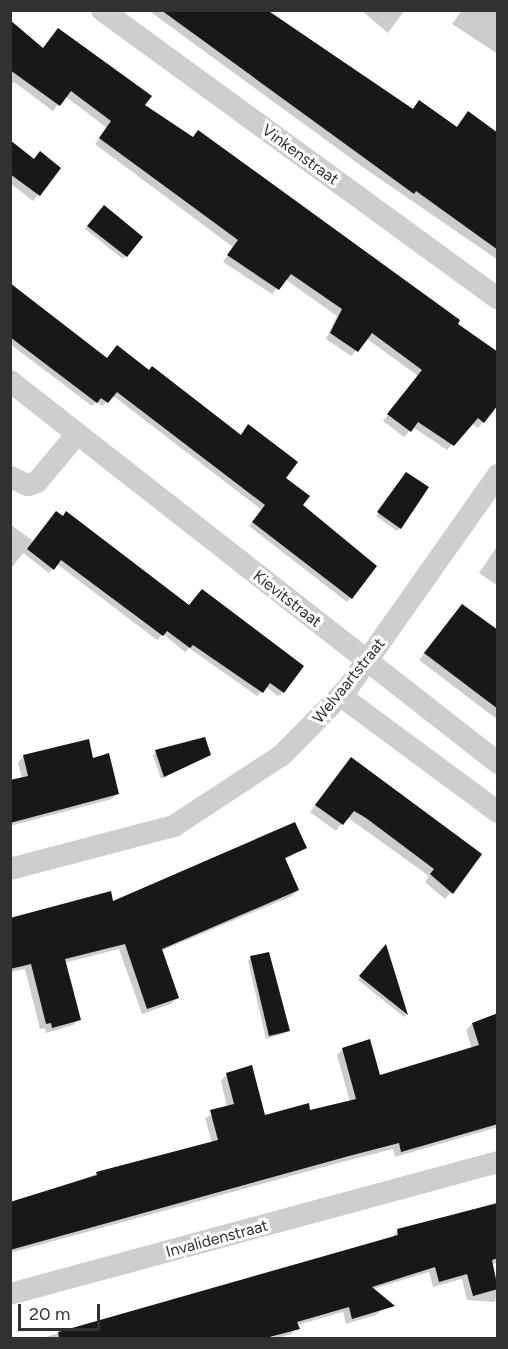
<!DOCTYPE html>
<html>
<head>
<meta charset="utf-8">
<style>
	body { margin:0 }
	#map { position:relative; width:508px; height:1349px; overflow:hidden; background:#fff; font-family:Figtree,sans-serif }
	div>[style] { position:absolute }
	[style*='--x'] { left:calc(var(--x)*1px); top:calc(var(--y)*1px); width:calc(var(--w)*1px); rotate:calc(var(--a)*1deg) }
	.shadow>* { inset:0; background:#0003 }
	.building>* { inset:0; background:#181818 }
	.street>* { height:22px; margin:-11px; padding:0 11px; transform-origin:11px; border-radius:11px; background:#cecece }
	span { translate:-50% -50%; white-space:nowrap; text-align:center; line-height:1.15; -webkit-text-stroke:6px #fff; paint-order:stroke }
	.street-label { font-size:16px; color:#313131 }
	.frame { position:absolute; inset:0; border:12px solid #313131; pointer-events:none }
	.scale { position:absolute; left:18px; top:1304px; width:82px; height:27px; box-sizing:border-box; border:3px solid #313131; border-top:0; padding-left:8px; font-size:18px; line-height:21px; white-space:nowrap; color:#313131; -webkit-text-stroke:4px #fff; paint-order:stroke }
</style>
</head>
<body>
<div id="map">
	<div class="shadow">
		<i style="clip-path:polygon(148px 10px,268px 10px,412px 110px,419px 102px,456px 128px,462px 119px,498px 169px,498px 260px,367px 170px)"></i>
		<i style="clip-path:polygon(361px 10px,405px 10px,388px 33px)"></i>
		<i style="clip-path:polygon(462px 10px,498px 10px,498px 54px,452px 24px)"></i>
		<i style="clip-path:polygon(10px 22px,42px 50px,143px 106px,483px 422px,478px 428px,472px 424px,447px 450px,413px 427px,404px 437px,383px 421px,418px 376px,366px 338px,351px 356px,326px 339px,337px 316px,285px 279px,272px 294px,223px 262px,233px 247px,95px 144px,107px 128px,65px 96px,53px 111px,14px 82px,10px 86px)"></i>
		<i style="clip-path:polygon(10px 142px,33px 160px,59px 169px,33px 201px,10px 183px)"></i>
		<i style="clip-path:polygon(101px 210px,126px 256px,123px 259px,85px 229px)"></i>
		<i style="clip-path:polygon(10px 286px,107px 359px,240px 436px,245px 430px,301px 506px,375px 566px,351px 598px,347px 602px,249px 526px,262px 510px,112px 395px,103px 406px,96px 402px,92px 406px,10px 344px)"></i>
		<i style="clip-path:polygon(404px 477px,400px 528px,397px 531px,376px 516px)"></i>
		<i style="clip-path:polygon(52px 517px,283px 692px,278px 696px,266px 687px,257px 696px,189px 648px,185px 652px,163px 634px,157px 640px,57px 564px,49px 573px,23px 553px,10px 570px,10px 524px,33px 541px)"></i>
		<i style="clip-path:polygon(498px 545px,498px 586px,479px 573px)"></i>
		<i style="clip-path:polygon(456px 612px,498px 634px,498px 720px,419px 660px)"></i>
		<i style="clip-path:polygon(156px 752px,210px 755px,161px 779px,153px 755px)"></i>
		<i style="clip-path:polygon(24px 756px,92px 759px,118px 793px,112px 799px,10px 826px,10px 782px,22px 779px,18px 762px)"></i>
		<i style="clip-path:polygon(351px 759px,482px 855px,445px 899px,425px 882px,429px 876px,347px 817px,336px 831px,310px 812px)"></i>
		<i style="clip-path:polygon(305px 847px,284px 860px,298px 890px,292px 896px,161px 951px,177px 998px,171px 1004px,142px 1014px,119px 949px,64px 963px,79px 1019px,73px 1025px,46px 1033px,45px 1028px,40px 1029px,25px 969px,10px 972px,10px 920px,112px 903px)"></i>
		<i style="clip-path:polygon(385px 947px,406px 1014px,404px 1017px,358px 980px)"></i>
		<i style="clip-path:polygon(251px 958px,288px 1030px,285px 1033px,266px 1039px,248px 961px)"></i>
		<i style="clip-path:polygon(472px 1024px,498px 1025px,498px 1127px,395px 1157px,393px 1149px,342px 1162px,10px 1253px,10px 1203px,97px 1174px,212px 1143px,205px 1118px,227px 1107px,221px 1081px,227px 1074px,264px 1117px,309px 1111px,350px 1102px,337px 1055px,343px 1049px,378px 1077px,472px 1049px,466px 1030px)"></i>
		<i style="clip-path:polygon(498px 1202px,498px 1263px,492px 1264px,498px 1284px,495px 1302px,467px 1300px,462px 1279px,433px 1287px,429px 1272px,373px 1289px,383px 1309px,376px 1315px,346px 1324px,343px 1312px,297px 1325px,292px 1334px,277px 1338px,271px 1338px,293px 1329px,260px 1338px,42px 1338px,392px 1238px,397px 1231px)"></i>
	</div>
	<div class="building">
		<i style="clip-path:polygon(161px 10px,267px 10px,413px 109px,419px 100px,457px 127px,468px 111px,498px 133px,498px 250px,416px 191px,414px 194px)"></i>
		<i style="clip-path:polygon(10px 20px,43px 48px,58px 28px,152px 96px,145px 105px,193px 137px,198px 130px,460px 320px,458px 324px,498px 352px,498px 405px,484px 423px,478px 418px,454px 446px,418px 422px,411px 432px,387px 414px,422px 370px,372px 333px,358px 352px,330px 333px,342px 309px,291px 274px,279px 290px,227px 255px,238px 240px,99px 138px,111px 121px,71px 91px,60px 106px,10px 70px)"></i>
		<i style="clip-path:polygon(10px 140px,34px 159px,40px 151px,61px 168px,40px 196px,10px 174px)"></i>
		<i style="clip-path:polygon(104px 205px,143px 237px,127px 257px,87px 226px)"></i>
		<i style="clip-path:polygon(10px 283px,107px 358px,117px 345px,149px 370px,152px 366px,241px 435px,248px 424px,298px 462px,286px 478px,310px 496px,303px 505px,377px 566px,352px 599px,252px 522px,265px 505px,117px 392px,108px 403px,101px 398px,97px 403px,10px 337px)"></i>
		<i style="clip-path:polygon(406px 472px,429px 487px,401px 529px,377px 512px)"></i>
		<i style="clip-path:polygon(56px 511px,63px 516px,66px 511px,189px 605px,202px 589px,304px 666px,284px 693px,270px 683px,263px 693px,193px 645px,190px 648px,167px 631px,163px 636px,61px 560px,54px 570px,27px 549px)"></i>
		<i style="clip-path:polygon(462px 604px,498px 630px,498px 709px,424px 653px)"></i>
		<i style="clip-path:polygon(205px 737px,211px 755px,164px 777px,155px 750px)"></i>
		<i style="clip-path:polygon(89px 739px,93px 758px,109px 753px,119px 794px,10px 823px,10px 780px,28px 776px,23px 755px)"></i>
		<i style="clip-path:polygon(351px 757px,482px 854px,453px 894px,430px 874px,434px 869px,366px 818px,354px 811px,343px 825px,315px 805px)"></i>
		<i style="clip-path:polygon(295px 822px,307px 848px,285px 858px,299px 890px,162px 949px,179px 998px,147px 1009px,125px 944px,65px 959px,81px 1020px,52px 1028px,51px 1023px,46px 1024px,31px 964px,10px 969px,10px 918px,111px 891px,113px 901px)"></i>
		<i style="clip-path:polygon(386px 944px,408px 1015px,359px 976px)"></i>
		<i style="clip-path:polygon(269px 952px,290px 1031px,269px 1036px,250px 956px)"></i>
		<i style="clip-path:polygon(498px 1013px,498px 1124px,401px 1152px,399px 1143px,349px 1156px,10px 1250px,10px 1202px,97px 1175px,96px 1172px,218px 1140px,210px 1110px,234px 1104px,226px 1073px,252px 1065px,265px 1115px,309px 1103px,310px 1110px,356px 1099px,342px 1048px,370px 1039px,380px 1075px,479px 1045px,472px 1023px)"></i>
		<i style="clip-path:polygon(498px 1203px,498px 1258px,492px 1260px,498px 1289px,473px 1296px,467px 1274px,439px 1282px,435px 1267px,372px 1287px,395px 1306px,352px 1319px,349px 1307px,297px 1322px,300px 1329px,266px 1338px,59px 1338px,58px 1332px,398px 1235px,397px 1229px)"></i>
	</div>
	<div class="street">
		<i style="--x:102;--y:10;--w:490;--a:36.1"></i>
		<i style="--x:10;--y:381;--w:620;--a:38.05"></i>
		<i style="--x:10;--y:477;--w:20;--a:24"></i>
		<i style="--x:28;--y:485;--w:9;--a:-18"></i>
		<i style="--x:37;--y:482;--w:62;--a:-50.2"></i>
		<i style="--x:341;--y:696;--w:195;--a:36.5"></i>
		<i style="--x:10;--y:869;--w:170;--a:-14.7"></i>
		<i style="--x:174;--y:826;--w:129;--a:-33.3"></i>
		<i style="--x:282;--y:755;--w:93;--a:-45.4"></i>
		<i style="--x:347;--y:689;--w:262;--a:-54.8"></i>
		<i style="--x:10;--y:1294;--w:506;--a:-15.14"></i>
	</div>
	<div class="street-label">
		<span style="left:300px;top:155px;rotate:36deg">Vinkenstraat</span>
		<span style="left:287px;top:599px;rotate:38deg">Kievitstraat</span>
		<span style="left:349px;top:681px;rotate:-51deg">Welvaartstraat</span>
		<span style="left:217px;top:1239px;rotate:-15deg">Invalidenstraat</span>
	</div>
	<div class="frame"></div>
	<div class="scale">20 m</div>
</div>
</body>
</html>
